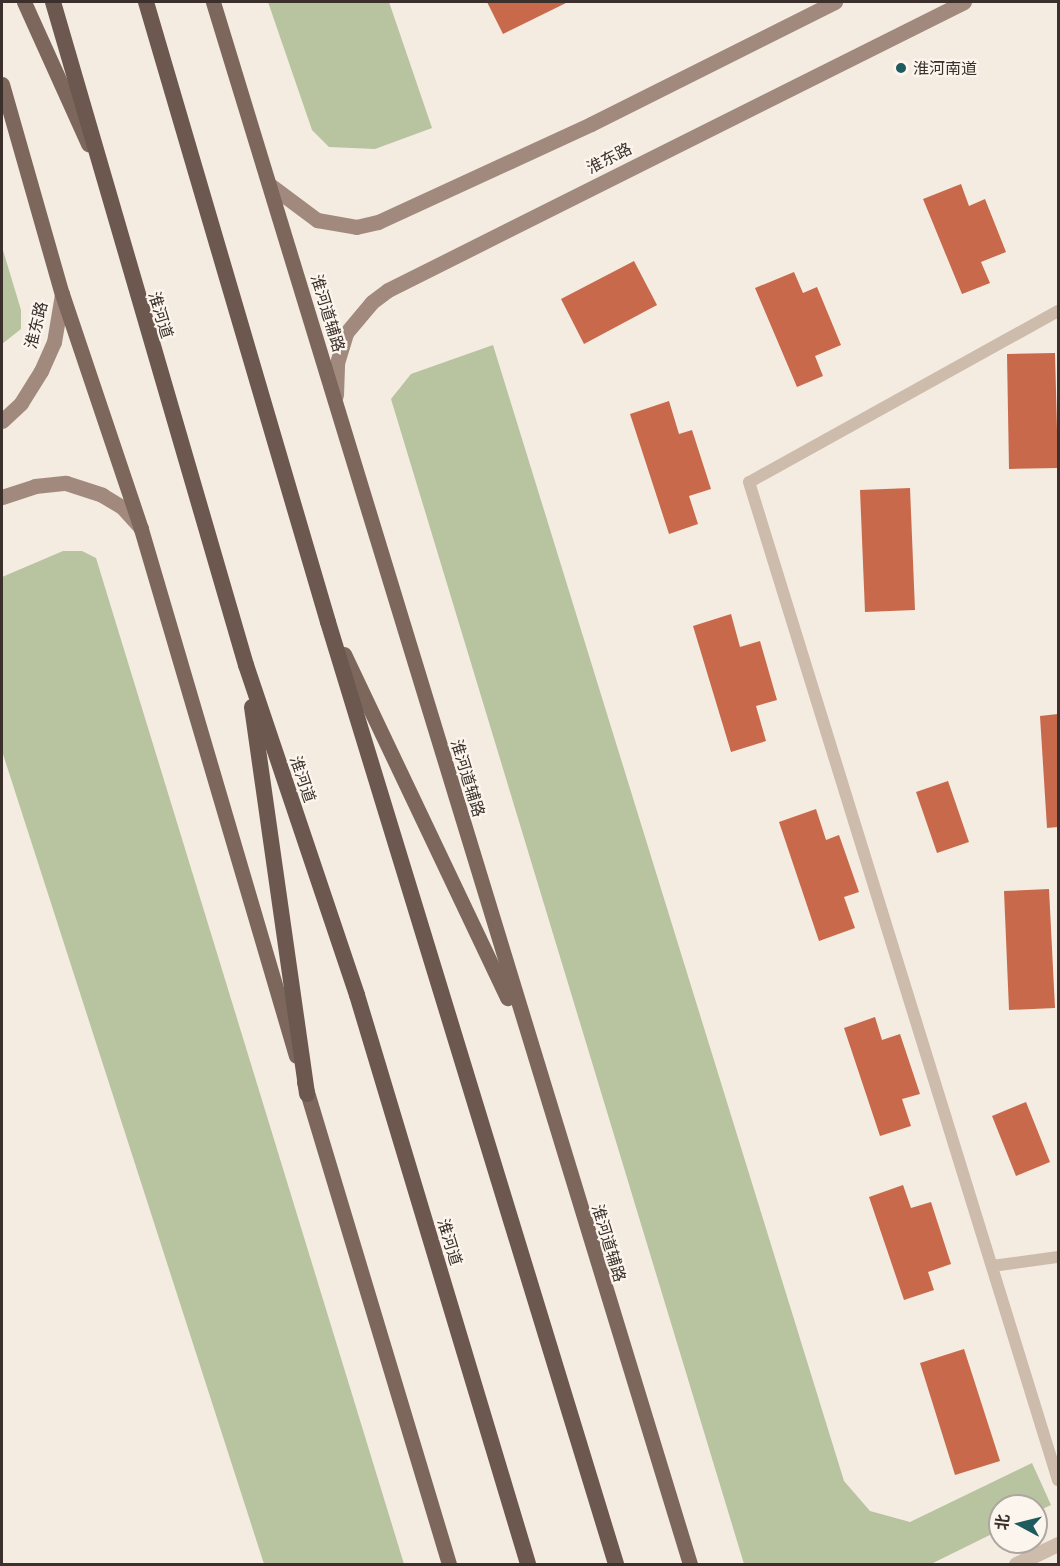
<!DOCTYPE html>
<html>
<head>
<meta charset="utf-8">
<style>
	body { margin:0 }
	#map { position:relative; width:1060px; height:1566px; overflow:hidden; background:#f4ebe1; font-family:"Archivo Narrow","Noto Sans SC",sans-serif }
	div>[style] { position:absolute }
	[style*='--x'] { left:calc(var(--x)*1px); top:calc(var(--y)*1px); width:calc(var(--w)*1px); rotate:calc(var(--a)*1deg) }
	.green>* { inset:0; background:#b8c4a0 }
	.building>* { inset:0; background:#c8694b }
	.service>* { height:12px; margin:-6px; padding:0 6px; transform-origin:6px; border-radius:6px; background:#cdbbac }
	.tertiary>* { height:15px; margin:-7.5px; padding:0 7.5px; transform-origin:7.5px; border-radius:7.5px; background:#cdbbac }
	.secondary>* { height:15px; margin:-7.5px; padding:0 7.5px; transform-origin:7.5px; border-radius:7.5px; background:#a18a7d }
	.primary>* { height:15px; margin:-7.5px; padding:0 7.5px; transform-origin:7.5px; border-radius:7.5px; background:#7d675c }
	.trunk>* { height:16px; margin:-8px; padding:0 8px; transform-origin:8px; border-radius:8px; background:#6c584f }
	.dots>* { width:16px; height:16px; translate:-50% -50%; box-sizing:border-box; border:3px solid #fbf5ee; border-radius:50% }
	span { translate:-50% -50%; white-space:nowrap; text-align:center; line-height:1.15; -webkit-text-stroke:4.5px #fbf5ee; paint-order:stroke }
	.poi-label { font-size:16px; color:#3b302b }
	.left { translate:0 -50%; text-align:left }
	.street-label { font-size:16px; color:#3b302b }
	.frame { position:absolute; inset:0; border:3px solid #3b302b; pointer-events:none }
	.north { position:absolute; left:988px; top:1494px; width:60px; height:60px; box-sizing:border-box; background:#fbf5ee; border:2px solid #aea6a0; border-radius:50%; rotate:277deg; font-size:16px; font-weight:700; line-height:24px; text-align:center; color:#3b302b }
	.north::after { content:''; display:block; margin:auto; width:21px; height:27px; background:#1f5a5e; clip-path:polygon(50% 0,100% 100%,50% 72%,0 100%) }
</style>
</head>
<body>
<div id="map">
	<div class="green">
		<i style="clip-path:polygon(268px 2px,389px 2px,432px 128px,375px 149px,329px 147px,312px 130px)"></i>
		<i style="clip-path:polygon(2px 247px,21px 310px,21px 329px,2px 344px)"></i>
		<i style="clip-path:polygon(493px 345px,844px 1481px,870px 1511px,910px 1522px,1032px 1463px,1051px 1505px,1036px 1512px,1036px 1506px,1000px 1506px,1000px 1530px,931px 1564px,744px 1564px,391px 399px,411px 374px)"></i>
		<i style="clip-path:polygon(63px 551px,82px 551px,96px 558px,404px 1564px,264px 1564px,2px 751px,2px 577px)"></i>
	</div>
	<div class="building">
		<i style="clip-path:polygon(487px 2px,568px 2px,503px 34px)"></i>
		<i style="clip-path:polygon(961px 184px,969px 206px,985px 199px,1006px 252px,981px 262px,990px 283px,962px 294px,923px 199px)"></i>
		<i style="clip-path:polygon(634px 261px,657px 305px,584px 344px,561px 299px)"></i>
		<i style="clip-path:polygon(794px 272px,803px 293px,817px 287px,841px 345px,815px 356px,823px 376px,797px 387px,755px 288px)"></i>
		<i style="clip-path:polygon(1055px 353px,1058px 468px,1009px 469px,1007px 354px)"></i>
		<i style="clip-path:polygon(669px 401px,679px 434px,692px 430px,711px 489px,689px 496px,698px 524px,669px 534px,630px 414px)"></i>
		<i style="clip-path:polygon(910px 488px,915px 610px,865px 612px,860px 490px)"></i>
		<i style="clip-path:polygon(731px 614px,740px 647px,760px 641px,777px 700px,756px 706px,766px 741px,731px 752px,693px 626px)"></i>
		<i style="clip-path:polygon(1058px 714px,1058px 827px,1047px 828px,1040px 716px)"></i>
		<i style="clip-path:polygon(948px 781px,969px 842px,937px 853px,916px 792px)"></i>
		<i style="clip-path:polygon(816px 809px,826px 840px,839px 835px,859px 892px,844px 897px,855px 928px,819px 941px,779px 822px)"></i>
		<i style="clip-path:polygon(1049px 889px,1055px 1008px,1009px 1010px,1004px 891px)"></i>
		<i style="clip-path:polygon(875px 1017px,882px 1040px,900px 1034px,920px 1094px,902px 1099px,911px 1126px,880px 1136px,844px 1028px)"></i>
		<i style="clip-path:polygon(1026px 1102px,1050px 1162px,1016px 1176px,992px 1116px)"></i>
		<i style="clip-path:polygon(903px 1185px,911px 1208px,931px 1202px,951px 1264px,928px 1272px,934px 1290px,904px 1300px,869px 1197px)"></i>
		<i style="clip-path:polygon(964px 1349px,1000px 1461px,955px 1475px,920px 1363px)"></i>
	</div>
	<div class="service">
		<i style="--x:1058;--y:311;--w:353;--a:151"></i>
		<i style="--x:749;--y:482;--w:1045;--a:72.8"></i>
		<i style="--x:992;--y:1266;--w:67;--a:-7.8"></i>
	</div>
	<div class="tertiary">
		<i style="--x:1016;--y:1564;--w:47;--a:-25.5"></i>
	</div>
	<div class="secondary">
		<i style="--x:270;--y:185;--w:59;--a:36.7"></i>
		<i style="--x:317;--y:220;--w:40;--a:10"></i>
		<i style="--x:356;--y:227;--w:23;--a:-13"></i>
		<i style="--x:378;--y:222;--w:234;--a:-24.7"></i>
		<i style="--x:591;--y:124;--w:273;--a:-26.6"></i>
		<i style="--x:336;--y:395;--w:32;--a:-88"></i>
		<i style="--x:337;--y:363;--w:31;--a:-73"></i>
		<i style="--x:346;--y:333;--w:40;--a:-50"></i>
		<i style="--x:372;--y:302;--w:20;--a:-37"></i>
		<i style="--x:388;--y:290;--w:644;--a:-26.57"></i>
		<i style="--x:2;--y:421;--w:26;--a:-43"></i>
		<i style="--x:21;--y:403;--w:38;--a:-58"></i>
		<i style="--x:41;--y:371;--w:32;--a:-66"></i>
		<i style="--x:54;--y:342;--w:49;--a:-80.5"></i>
		<i style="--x:2;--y:497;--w:35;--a:-18"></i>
		<i style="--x:35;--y:486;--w:31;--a:-6"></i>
		<i style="--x:66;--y:483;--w:38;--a:18"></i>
		<i style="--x:102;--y:495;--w:23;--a:31"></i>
		<i style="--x:122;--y:507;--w:28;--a:48"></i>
	</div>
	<div class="primary">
		<i style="--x:24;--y:2;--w:156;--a:65.7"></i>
		<i style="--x:213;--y:2;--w:1633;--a:73.02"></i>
		<i style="--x:2;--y:84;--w:218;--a:74.1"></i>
		<i style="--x:62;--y:294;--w:248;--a:71.4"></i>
		<i style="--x:141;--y:529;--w:549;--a:73.61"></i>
		<i style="--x:344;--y:654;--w:381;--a:64.6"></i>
		<i style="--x:304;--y:1082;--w:503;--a:73.26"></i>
	</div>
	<div class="trunk">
		<i style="--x:53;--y:2;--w:691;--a:73.77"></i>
		<i style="--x:246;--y:665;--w:348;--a:71.4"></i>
		<i style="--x:357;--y:995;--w:594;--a:73.27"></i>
		<i style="--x:146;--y:2;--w:646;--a:73.64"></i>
		<i style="--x:328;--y:622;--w:985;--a:73"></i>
		<i style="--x:252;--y:707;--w:391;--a:81.9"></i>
	</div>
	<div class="dots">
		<i style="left:901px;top:68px;background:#1f5a5e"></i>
	</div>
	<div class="poi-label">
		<span class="left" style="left:913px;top:68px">淮河南道</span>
	</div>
	<div class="street-label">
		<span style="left:609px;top:158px;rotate:-27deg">淮东路</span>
		<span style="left:328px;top:313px;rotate:73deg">淮河道辅路</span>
		<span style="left:161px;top:315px;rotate:73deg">淮河道</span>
		<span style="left:36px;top:325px;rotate:-76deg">淮东路</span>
		<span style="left:468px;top:778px;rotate:73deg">淮河道辅路</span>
		<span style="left:303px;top:779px;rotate:71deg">淮河道</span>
		<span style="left:450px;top:1242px;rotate:73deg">淮河道</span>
		<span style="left:609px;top:1243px;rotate:73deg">淮河道辅路</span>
	</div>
	<div class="frame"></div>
	<div class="north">北</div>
</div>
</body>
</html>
